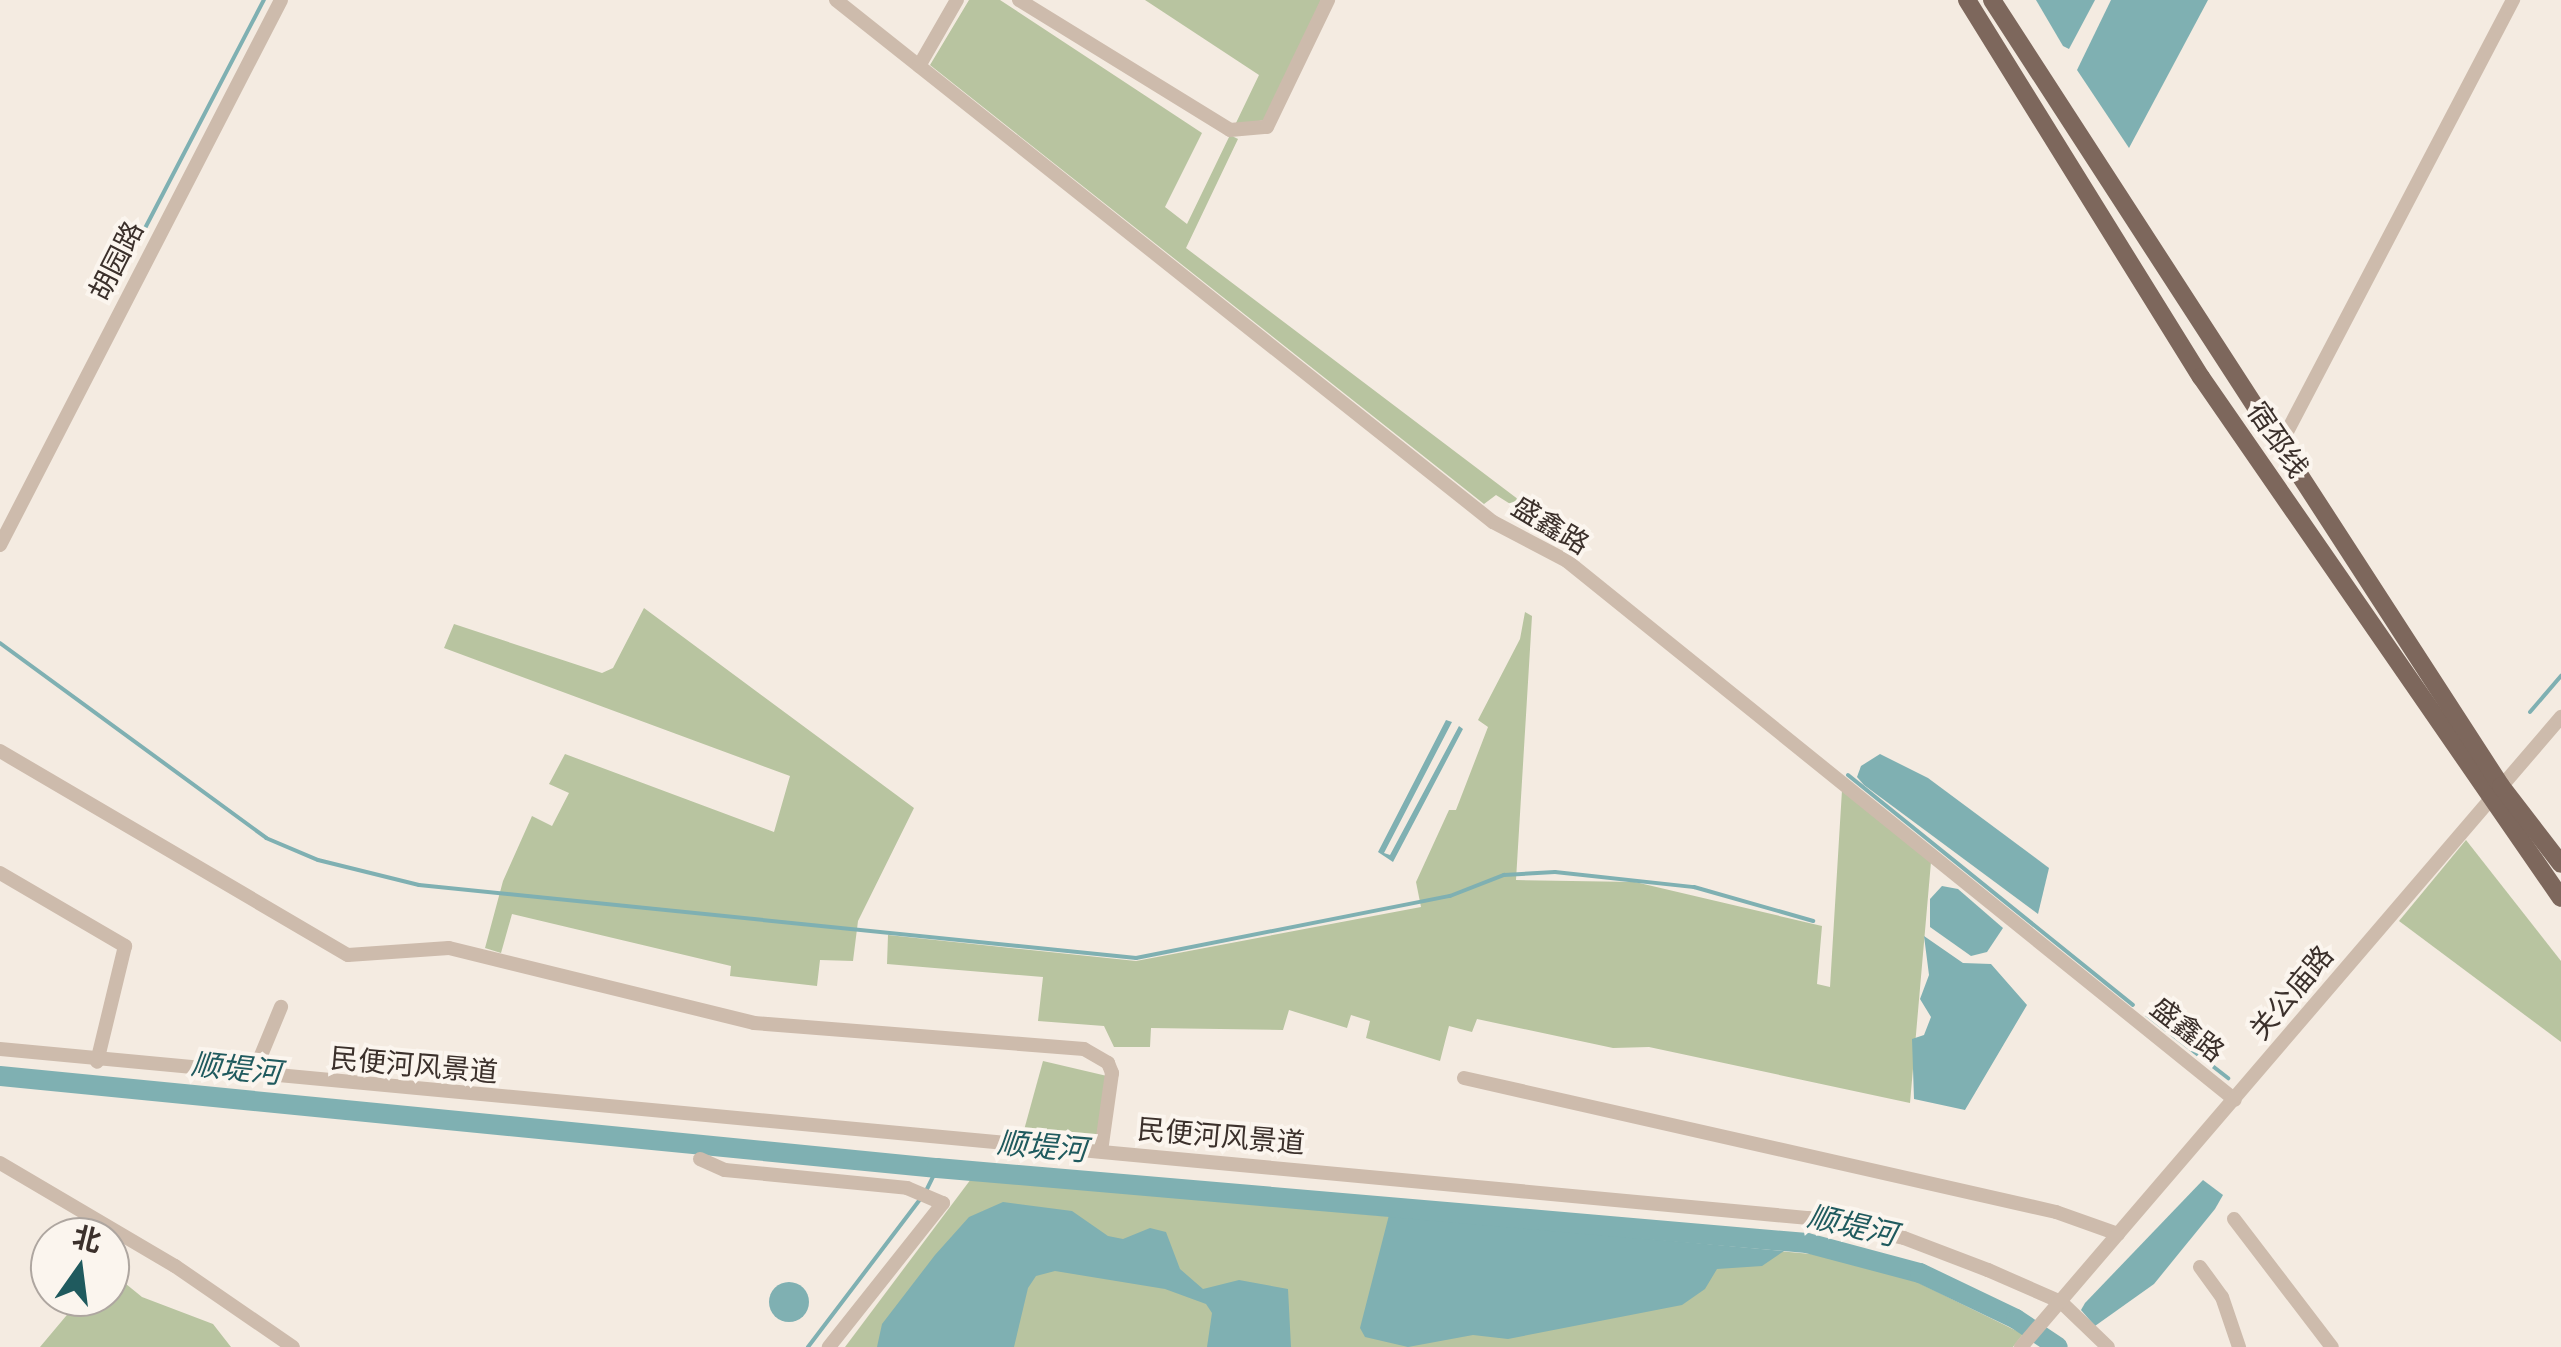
<!DOCTYPE html>
<html>
<head>
<meta charset="utf-8">
<style>
	body { margin:0 }
	#map { position:relative; width:2561px; height:1347px; overflow:hidden; background:#f4ebe1; font-family:Helvetica,"Noto Sans SC",sans-serif }
	div>[style] { position:absolute }
	[style*='--x'] { left:calc(var(--x)*1px); top:calc(var(--y)*1px); width:calc(var(--w)*1px); rotate:calc(var(--a)*1deg) }
	.green>* { inset:0; background:#b8c4a0 }
	.water>* { inset:0; background:#7fb0b2 }
	.round { border-radius:50% }
	.stream>* { height:4px; margin:-2px; padding:0 2px; transform-origin:2px; border-radius:2px; background:#7fb0b2 }
	.river>* { height:20px; margin:-10px; padding:0 10px; transform-origin:10px; border-radius:10px; background:#7fb0b2 }
	.minor>* { height:14px; margin:-7px; padding:0 7px; transform-origin:7px; border-radius:7px; background:#cdbbac }
	.major>* { height:18px; margin:-9px; padding:0 9px; transform-origin:9px; border-radius:9px; background:#7d675c }
	span { translate:-50% -50%; white-space:nowrap; text-align:center; line-height:1.15; -webkit-text-stroke:8px #fbf5ee; paint-order:stroke }
	.street-label { font-size:28px; color:#3b302b }
	.water-label { font-size:30px; color:#1f5a5e; font-style:italic }
	.north { position:absolute; left:30px; top:1217px; width:100px; height:100px; box-sizing:border-box; background:#fbf5ee; border:2px solid #aea6a0; border-radius:50%; rotate:14deg; font-size:28px; font-weight:700; line-height:40px; text-align:center; color:#3b302b }
	.north::after { content:''; display:block; margin:auto; width:35px; height:45px; background:#1f5a5e; clip-path:polygon(50% 0,100% 100%,50% 72%,0 100%) }
</style>
</head>
<body>
<div id="map">
	<div class="green">
		<i style="clip-path:polygon(969px 0,1000px 0,1202px 133px,1165px 207px,1187px 224px,1230px 135px,1238px 139px,1186px 248px,1543px 518px,1534px 519px,1496px 495px,1484px 504px,930px 65px)"></i>
		<i style="clip-path:polygon(1145px 0,1321px 0,1265px 120px,1235px 125px,1259px 75px)"></i>
		<i style="clip-path:polygon(644px 608px,914px 808px,858px 921px,853px 961px,820px 960px,817px 986px,730px 976px,731px 966px,512px 914px,501px 953px,485px 948px,503px 881px,532px 816px,552px 826px,569px 793px,549px 784px,565px 754px,774px 832px,790px 776px,444px 648px,454px 624px,602px 673px,613px 668px)"></i>
		<i style="clip-path:polygon(1525px 612px,1532px 616px,1516px 880px,1635px 882px,1822px 926px,1817px 984px,1830px 987px,1842px 790px,1931px 862px,1910px 1103px,1649px 1047px,1613px 1048px,1477px 1019px,1472px 1032px,1449px 1026px,1440px 1061px,1366px 1038px,1370px 1021px,1351px 1015px,1347px 1028px,1289px 1010px,1283px 1030px,1151px 1028px,1150px 1047px,1114px 1047px,1104px 1026px,1038px 1021px,1043px 977px,887px 964px,888px 935px,1136px 961px,1421px 907px,1416px 882px,1449px 810px,1456px 810px,1488px 727px,1478px 720px,1520px 639px)"></i>
		<i style="clip-path:polygon(2466px 840px,2561px 961px,2561px 1042px,2399px 921px)"></i>
		<i style="clip-path:polygon(1043px 1061px,1107px 1076px,1098px 1148px,1021px 1141px)"></i>
		<i style="clip-path:polygon(971px 1179px,1833px 1256px,1917px 1282px,2023px 1334px,2013px 1347px,845px 1347px)"></i>
		<i style="clip-path:polygon(110px 1271px,142px 1297px,213px 1324px,231px 1347px,40px 1347px,82px 1297px,110px 1297px)"></i>
	</div>
	<div class="water">
		<i style="clip-path:polygon(2036px 0,2095px 0,2069px 49px,2063px 46px)"></i>
		<i style="clip-path:polygon(2111px 0,2208px 0,2129px 148px,2077px 70px)"></i>
		<i style="clip-path:polygon(1446px 720px,1452px 722px,1384px 853px,1390px 855px,1459px 726px,1463px 729px,1393px 862px,1378px 852px)"></i>
		<i style="clip-path:polygon(1880px 754px,1928px 778px,2049px 868px,2038px 914px,1864px 785px,1857px 777px,1861px 766px)"></i>
		<i style="clip-path:polygon(1942px 886px,1958px 889px,2003px 928px,1987px 952px,1971px 956px,1930px 927px,1930px 899px)"></i>
		<i style="clip-path:polygon(1924px 936px,1963px 963px,1991px 964px,2027px 1005px,1965px 1110px,1914px 1099px,1912px 1039px,1924px 1035px,1931px 1017px,1920px 999px,1929px 975px)"></i>
		<i style="clip-path:polygon(2203px 1180px,2223px 1195px,2215px 1209px,2154px 1284px,2095px 1326px,2081px 1310px,2085px 1303px)"></i>
		<i style="clip-path:polygon(1003px 1202px,1072px 1211px,1108px 1236px,1123px 1239px,1150px 1228px,1166px 1232px,1180px 1269px,1203px 1289px,1239px 1280px,1288px 1289px,1291px 1347px,1207px 1347px,1212px 1313px,1206px 1304px,1165px 1289px,1055px 1271px,1036px 1276px,1028px 1288px,1014px 1347px,877px 1347px,882px 1324px,935px 1255px,969px 1217px)"></i>
		<i style="clip-path:polygon(1389px 1215px,1784px 1251px,1762px 1266px,1717px 1269px,1705px 1289px,1682px 1305px,1508px 1339px,1473px 1335px,1408px 1347px,1365px 1337px,1360px 1328px)"></i>
		<i class="round" style="left:769px;top:1282px;width:40px;height:40px"></i>
	</div>
	<div class="stream">
		<i style="--x:142;--y:234;--w:264;--a:-62.5"></i>
		<i style="--x:0;--y:643;--w:330;--a:36.2"></i>
		<i style="--x:266;--y:838;--w:56;--a:22.9"></i>
		<i style="--x:318;--y:860;--w:104;--a:13.9"></i>
		<i style="--x:419;--y:885;--w:721;--a:5.81"></i>
		<i style="--x:1136;--y:958;--w:320;--a:-11.2"></i>
		<i style="--x:1450;--y:896;--w:58;--a:-21.3"></i>
		<i style="--x:1504;--y:875;--w:51;--a:-3.4"></i>
		<i style="--x:1555;--y:872;--w:140;--a:6.2"></i>
		<i style="--x:1694;--y:887;--w:124;--a:15.9"></i>
		<i style="--x:2530;--y:712;--w:48;--a:-49.3"></i>
		<i style="--x:1848;--y:775;--w:366;--a:38.9"></i>
		<i style="--x:2147;--y:1015;--w:103;--a:37.9"></i>
		<i style="--x:926;--y:1191;--w:25;--a:-64"></i>
		<i style="--x:808;--y:1347;--w:187;--a:-52.8"></i>
	</div>
	<div class="river">
		<i style="--x:0;--y:1076;--w:942;--a:5.61"></i>
		<i style="--x:937;--y:1168;--w:873;--a:4.93"></i>
		<i style="--x:1807;--y:1243;--w:117;--a:14.9"></i>
		<i style="--x:1920;--y:1273;--w:106;--a:25.6"></i>
		<i style="--x:2016;--y:1319;--w:50;--a:33.7"></i>
	</div>
	<div class="minor">
		<i style="--x:836;--y:0;--w:839;--a:38.47"></i>
		<i style="--x:1493;--y:522;--w:84;--a:27.8"></i>
		<i style="--x:1567;--y:561;--w:858;--a:38.9"></i>
		<i style="--x:1019;--y:0;--w:248;--a:31.6"></i>
		<i style="--x:1230;--y:130;--w:37;--a:-5"></i>
		<i style="--x:1267;--y:127;--w:141;--a:-64.3"></i>
		<i style="--x:919;--y:66;--w:76;--a:-60.1"></i>
		<i style="--x:2279;--y:447;--w:505;--a:-62.37"></i>
		<i style="--x:0;--y:545;--w:613;--a:-62.72"></i>
		<i style="--x:0;--y:751;--w:403;--a:30.4"></i>
		<i style="--x:348;--y:955;--w:101;--a:-4"></i>
		<i style="--x:449;--y:948;--w:314;--a:13.8"></i>
		<i style="--x:754;--y:1023;--w:331;--a:4.5"></i>
		<i style="--x:1084;--y:1049;--w:28;--a:30"></i>
		<i style="--x:1108;--y:1063;--w:11;--a:68"></i>
		<i style="--x:1112;--y:1073;--w:79;--a:98"></i>
		<i style="--x:0;--y:873;--w:145;--a:30.3"></i>
		<i style="--x:125;--y:946;--w:119;--a:103.6"></i>
		<i style="--x:0;--y:1049;--w:1817;--a:5.34"></i>
		<i style="--x:1809;--y:1218;--w:97;--a:11.9"></i>
		<i style="--x:1904;--y:1238;--w:90;--a:20.9"></i>
		<i style="--x:1988;--y:1270;--w:80;--a:23.7"></i>
		<i style="--x:2061;--y:1302;--w:65;--a:43.8"></i>
		<i style="--x:252;--y:1077;--w:76;--a:-67.5"></i>
		<i style="--x:1464;--y:1078;--w:607;--a:12.75"></i>
		<i style="--x:2056;--y:1212;--w:66;--a:19.5"></i>
		<i style="--x:700;--y:1159;--w:27;--a:24"></i>
		<i style="--x:725;--y:1170;--w:183;--a:5.6"></i>
		<i style="--x:907;--y:1188;--w:39;--a:23"></i>
		<i style="--x:943;--y:1203;--w:184;--a:128.4"></i>
		<i style="--x:0;--y:1163;--w:203;--a:30.5"></i>
		<i style="--x:175;--y:1266;--w:143;--a:34.5"></i>
		<i style="--x:2234;--y:1219;--w:161;--a:52.6"></i>
		<i style="--x:2200;--y:1267;--w:37;--a:54"></i>
		<i style="--x:2222;--y:1297;--w:53;--a:71.2"></i>
		<i style="--x:2021;--y:1347;--w:830;--a:-49.4"></i>
	</div>
	<div class="major">
		<i style="--x:1967;--y:0;--w:444;--a:58.2"></i>
		<i style="--x:2201;--y:377;--w:633;--a:55.36"></i>
		<i style="--x:1992;--y:0;--w:936;--a:57.07"></i>
		<i style="--x:2501;--y:786;--w:98;--a:52.4"></i>
	</div>
	<div class="street-label">
		<span style="left:117px;top:261px;rotate:-63deg">胡园路</span>
		<span style="left:2277px;top:440px;rotate:56deg">宿邳线</span>
		<span style="left:1550px;top:526px;rotate:31deg">盛鑫路</span>
		<span style="left:2292px;top:993px;rotate:-50deg">关公庙路</span>
		<span style="left:2187px;top:1030px;rotate:38deg">盛鑫路</span>
		<span style="left:414px;top:1066px;rotate:5deg">民便河风景道</span>
		<span style="left:1221px;top:1137px;rotate:5deg">民便河风景道</span>
	</div>
	<div class="water-label">
		<span style="left:236px;top:1069px;rotate:6deg">顺堤河</span>
		<span style="left:1042px;top:1147px;rotate:5deg">顺堤河</span>
		<span style="left:1852px;top:1226px;rotate:13deg">顺堤河</span>
	</div>
	<div class="north">北</div>
</div>
</body>
</html>
